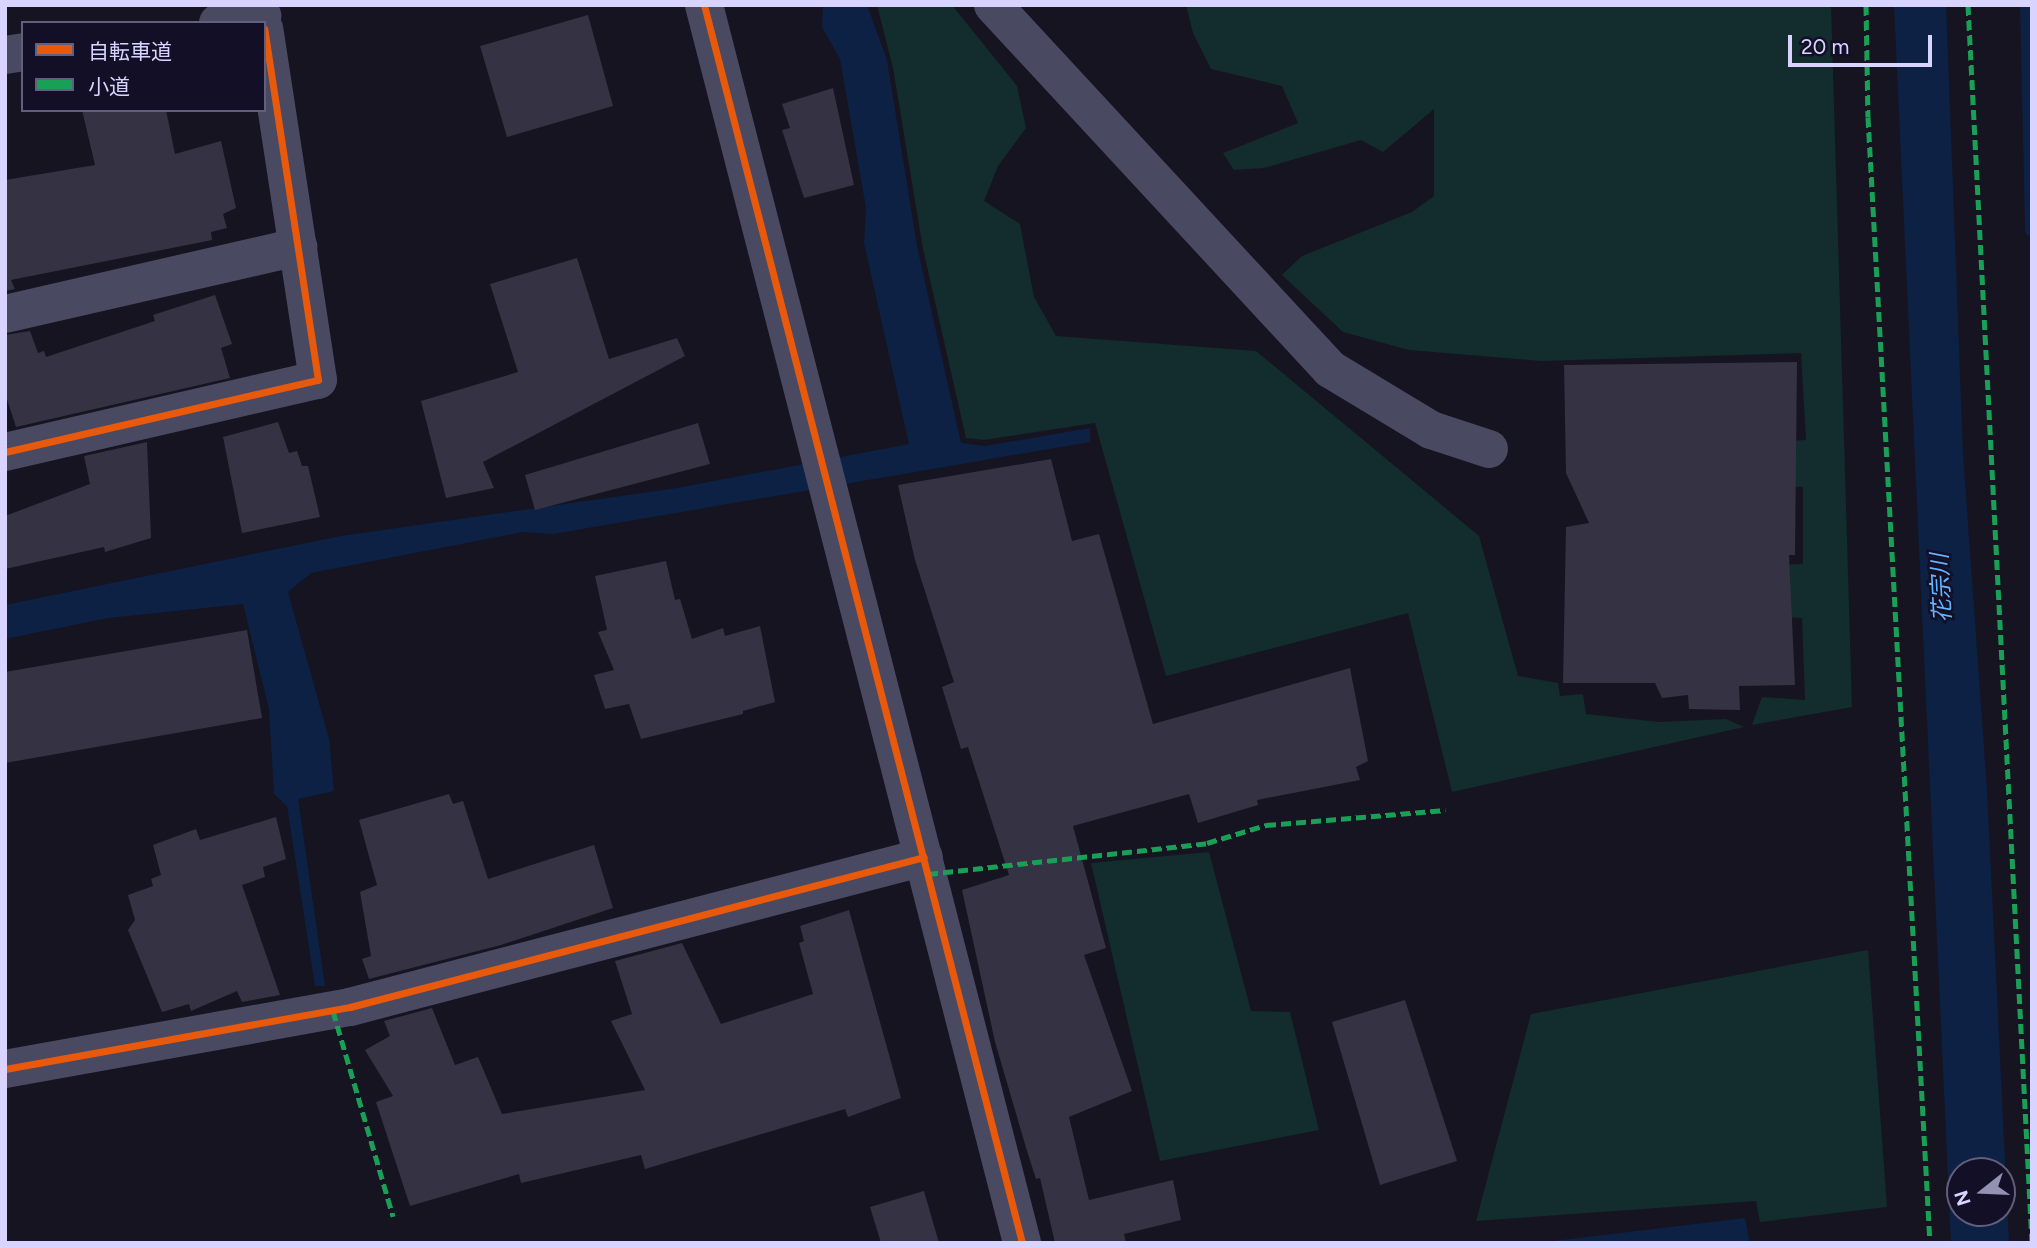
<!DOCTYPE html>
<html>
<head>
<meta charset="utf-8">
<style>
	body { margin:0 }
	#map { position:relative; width:2037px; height:1248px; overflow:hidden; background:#161421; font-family:Figtree,"Noto Sans JP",sans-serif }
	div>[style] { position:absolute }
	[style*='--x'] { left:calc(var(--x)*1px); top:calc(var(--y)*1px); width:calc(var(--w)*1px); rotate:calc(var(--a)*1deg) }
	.green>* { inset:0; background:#132c2d }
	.water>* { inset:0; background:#0d2144 }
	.stream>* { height:14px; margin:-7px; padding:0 7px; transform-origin:7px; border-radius:7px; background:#0d2144 }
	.building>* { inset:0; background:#343243 }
	.minor>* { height:38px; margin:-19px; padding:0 19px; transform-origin:19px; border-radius:19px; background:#4a4962 }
	.quiet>* { height:5px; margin-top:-2.5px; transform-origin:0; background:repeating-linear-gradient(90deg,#1a9f57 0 10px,transparent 0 15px) }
	.cycleway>* { height:7px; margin:-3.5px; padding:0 3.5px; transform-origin:3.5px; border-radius:3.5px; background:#e8590c }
	span { translate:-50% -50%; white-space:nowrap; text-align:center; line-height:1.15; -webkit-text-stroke:5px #130f26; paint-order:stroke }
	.water-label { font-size:23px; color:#62b6ff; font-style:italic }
	.frame { position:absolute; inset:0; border:7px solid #d9d4ff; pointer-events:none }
	.legend { position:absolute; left:21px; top:21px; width:245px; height:91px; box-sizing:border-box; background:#130f26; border:2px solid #625e7d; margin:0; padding:9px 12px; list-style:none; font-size:21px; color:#d9d4ff }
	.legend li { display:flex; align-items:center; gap:14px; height:35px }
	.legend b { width:35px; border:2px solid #625e7d }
	.north { position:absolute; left:1946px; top:1157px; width:70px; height:70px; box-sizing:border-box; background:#130f26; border:2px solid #625e7d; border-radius:50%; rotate:252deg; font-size:19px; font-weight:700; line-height:28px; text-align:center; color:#d9d4ff }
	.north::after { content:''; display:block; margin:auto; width:24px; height:32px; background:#9591b1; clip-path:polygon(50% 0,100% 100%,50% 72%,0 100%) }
	.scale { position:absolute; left:1788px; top:35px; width:144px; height:32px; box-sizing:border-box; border:4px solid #d9d4ff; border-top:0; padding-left:9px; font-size:21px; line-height:24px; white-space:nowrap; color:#d9d4ff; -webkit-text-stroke:5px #130f26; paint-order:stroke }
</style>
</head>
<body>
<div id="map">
	<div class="green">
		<i style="clip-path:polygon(877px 5px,952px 5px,1017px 86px,1026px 128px,998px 166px,984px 201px,1020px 224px,1034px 297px,1056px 336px,1256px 351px,1479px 536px,1518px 676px,1558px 683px,1560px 696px,1583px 694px,1586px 714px,1659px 722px,1726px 719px,1744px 727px,1452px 792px,1408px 613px,1166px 676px,1095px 423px,984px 440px,966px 438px,923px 249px,893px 68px)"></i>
		<i style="clip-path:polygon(1186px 5px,1831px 5px,1852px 707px,1752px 725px,1762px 697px,1805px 700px,1802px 618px,1772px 616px,1778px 565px,1803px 564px,1803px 487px,1776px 486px,1773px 442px,1806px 440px,1801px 353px,1541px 361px,1409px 350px,1343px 332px,1282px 275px,1302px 256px,1412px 212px,1434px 196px,1434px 109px,1383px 152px,1361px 140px,1264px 168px,1234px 170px,1223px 153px,1298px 123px,1282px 86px,1211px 69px,1193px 33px)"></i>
		<i style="clip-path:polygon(1209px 852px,1251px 1011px,1290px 1012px,1319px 1130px,1160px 1161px,1091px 863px)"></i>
		<i style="clip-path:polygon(1868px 950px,1887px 1207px,1760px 1222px,1756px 1201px,1476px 1221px,1531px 1014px)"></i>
	</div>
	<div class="water">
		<i style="clip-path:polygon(823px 5px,867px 5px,887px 60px,917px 246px,961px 443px,985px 446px,1090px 428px,1090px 442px,553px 534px,523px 532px,311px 573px,288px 592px,329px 739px,334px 791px,298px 799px,325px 986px,315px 986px,287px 806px,274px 794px,269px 709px,243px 604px,108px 618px,5px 639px,5px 605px,341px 536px,677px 488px,909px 444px,864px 243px,866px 208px,840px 59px,822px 27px)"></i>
		<i style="clip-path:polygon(evenodd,1894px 5px,1946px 5px,1963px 454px,1987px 790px,2009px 1243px,1951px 1243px,1894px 5px,1960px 1171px,2002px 1171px,2002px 1213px,1960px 1213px,1960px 1171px)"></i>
		<i style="clip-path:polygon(1745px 1218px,1750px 1243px,1537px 1243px)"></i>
	</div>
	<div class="stream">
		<i style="--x:2027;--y:5;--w:225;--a:88.7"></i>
	</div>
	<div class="building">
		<i style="clip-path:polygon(588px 15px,613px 106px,507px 137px,480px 46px)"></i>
		<i style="clip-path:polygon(833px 88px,854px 185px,804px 198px,782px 130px,790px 128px,782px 104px)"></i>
		<i style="clip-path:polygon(82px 110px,166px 110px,175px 154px,221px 141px,236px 208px,223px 214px,227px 228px,211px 232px,212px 240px,11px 280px,15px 289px,5px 291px,5px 180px,95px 165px)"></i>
		<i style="clip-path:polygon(577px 258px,609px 359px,677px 338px,685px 356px,483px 462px,494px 488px,446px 498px,421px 401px,518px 372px,490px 284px)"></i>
		<i style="clip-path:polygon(215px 295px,232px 344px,221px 348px,230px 378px,16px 427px,5px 393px,5px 335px,30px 331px,38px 353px,44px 351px,46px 357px,155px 321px,153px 315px)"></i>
		<i style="clip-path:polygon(1797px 362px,1795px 555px,1789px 555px,1795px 685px,1739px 686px,1740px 710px,1689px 709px,1688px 695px,1662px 698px,1655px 683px,1563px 683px,1566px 527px,1589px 523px,1566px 473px,1564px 365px)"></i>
		<i style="clip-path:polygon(278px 422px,289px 453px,297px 451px,302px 466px,308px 466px,320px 517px,242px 533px,223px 437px)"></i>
		<i style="clip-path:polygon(698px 423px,710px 464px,535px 510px,525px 475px)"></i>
		<i style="clip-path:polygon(147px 442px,151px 538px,105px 552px,104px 547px,5px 569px,5px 516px,90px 484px,84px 456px)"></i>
		<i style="clip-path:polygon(1051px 459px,1072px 541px,1099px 534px,1153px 724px,1350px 668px,1368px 761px,1356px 767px,1360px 780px,1257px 800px,1258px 805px,1198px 823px,1189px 794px,1073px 826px,1106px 948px,1084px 955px,1132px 1091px,1069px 1117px,1089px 1200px,1173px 1180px,1181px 1220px,1124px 1234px,1126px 1243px,1055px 1243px,1040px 1178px,1036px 1179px,1027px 1151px,995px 1042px,962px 890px,1009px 875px,968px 747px,961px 749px,942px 687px,954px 682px,915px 560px,898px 485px)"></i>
		<i style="clip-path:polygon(666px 561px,675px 600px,680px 599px,692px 639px,723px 628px,725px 636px,760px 626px,775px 702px,743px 711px,743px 714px,641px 739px,629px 704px,605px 709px,594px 675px,614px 670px,598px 632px,607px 630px,595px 576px)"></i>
		<i style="clip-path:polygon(247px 630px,262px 718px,5px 763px,5px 672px)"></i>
		<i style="clip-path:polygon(449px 794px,453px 804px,463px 801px,488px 879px,594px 845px,613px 908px,501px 945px,369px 979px,362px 959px,371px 956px,360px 892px,377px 885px,359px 820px)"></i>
		<i style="clip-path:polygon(276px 817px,286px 859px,263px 867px,265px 877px,242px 885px,280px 995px,242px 1002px,237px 991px,191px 1011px,189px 1004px,162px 1012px,128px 930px,135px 920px,128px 895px,153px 886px,151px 879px,161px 875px,153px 845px,196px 829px,200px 840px)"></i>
		<i style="clip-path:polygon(849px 910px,901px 1098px,848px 1117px,845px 1109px,645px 1169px,641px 1155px,521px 1183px,519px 1174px,410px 1206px,376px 1102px,393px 1096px,365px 1050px,390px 1036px,384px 1021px,432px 1008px,455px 1065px,478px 1057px,502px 1114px,645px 1090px,611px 1021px,632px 1014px,615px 961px,682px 943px,721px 1024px,813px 994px,799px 943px,804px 941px,800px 926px)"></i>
		<i style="clip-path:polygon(1405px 1000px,1457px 1161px,1380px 1185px,1332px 1022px)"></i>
		<i style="clip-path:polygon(924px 1191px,939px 1243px,881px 1243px,870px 1207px)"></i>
	</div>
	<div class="minor">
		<i style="--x:704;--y:5;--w:1278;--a:75.59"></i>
		<i style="--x:993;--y:5;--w:496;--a:47.2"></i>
		<i style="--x:1330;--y:369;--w:118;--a:31.1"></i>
		<i style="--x:1431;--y:430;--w:61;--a:18.1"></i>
		<i style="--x:218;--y:23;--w:45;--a:-9"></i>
		<i style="--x:5;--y:55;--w:18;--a:-9"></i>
		<i style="--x:5;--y:314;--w:301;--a:-12.9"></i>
		<i style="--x:5;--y:452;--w:321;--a:-13"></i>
		<i style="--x:318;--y:380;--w:355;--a:-98.7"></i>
		<i style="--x:5;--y:1069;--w:351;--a:-10.2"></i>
		<i style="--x:350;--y:1007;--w:593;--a:-14.65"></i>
	</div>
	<div class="quiet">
		<i style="--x:1866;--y:5;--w:112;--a:89"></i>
		<i style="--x:1868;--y:117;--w:1128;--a:86.85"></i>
		<i style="--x:1968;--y:5;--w:1240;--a:87.04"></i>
		<i style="--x:928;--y:874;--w:281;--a:-6.3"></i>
		<i style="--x:1207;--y:843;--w:62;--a:-17"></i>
		<i style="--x:1266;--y:825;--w:180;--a:-4.8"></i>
		<i style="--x:333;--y:1011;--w:214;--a:73.7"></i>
	</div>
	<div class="cycleway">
		<i style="--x:704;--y:5;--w:1278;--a:75.59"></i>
		<i style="--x:5;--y:452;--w:321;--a:-13"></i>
		<i style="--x:318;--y:380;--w:355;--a:-98.7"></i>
		<i style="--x:5;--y:1069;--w:351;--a:-10.2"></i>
		<i style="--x:350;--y:1007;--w:593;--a:-14.65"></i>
	</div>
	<div class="water-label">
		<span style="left:1941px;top:588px;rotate:-93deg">花宗川</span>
	</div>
	<div class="frame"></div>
	<ul class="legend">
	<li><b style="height:9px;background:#e8590c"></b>自転車道</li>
	<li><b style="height:9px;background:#1a9f57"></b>小道</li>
	</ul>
	<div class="north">N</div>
	<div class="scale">20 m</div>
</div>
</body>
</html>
